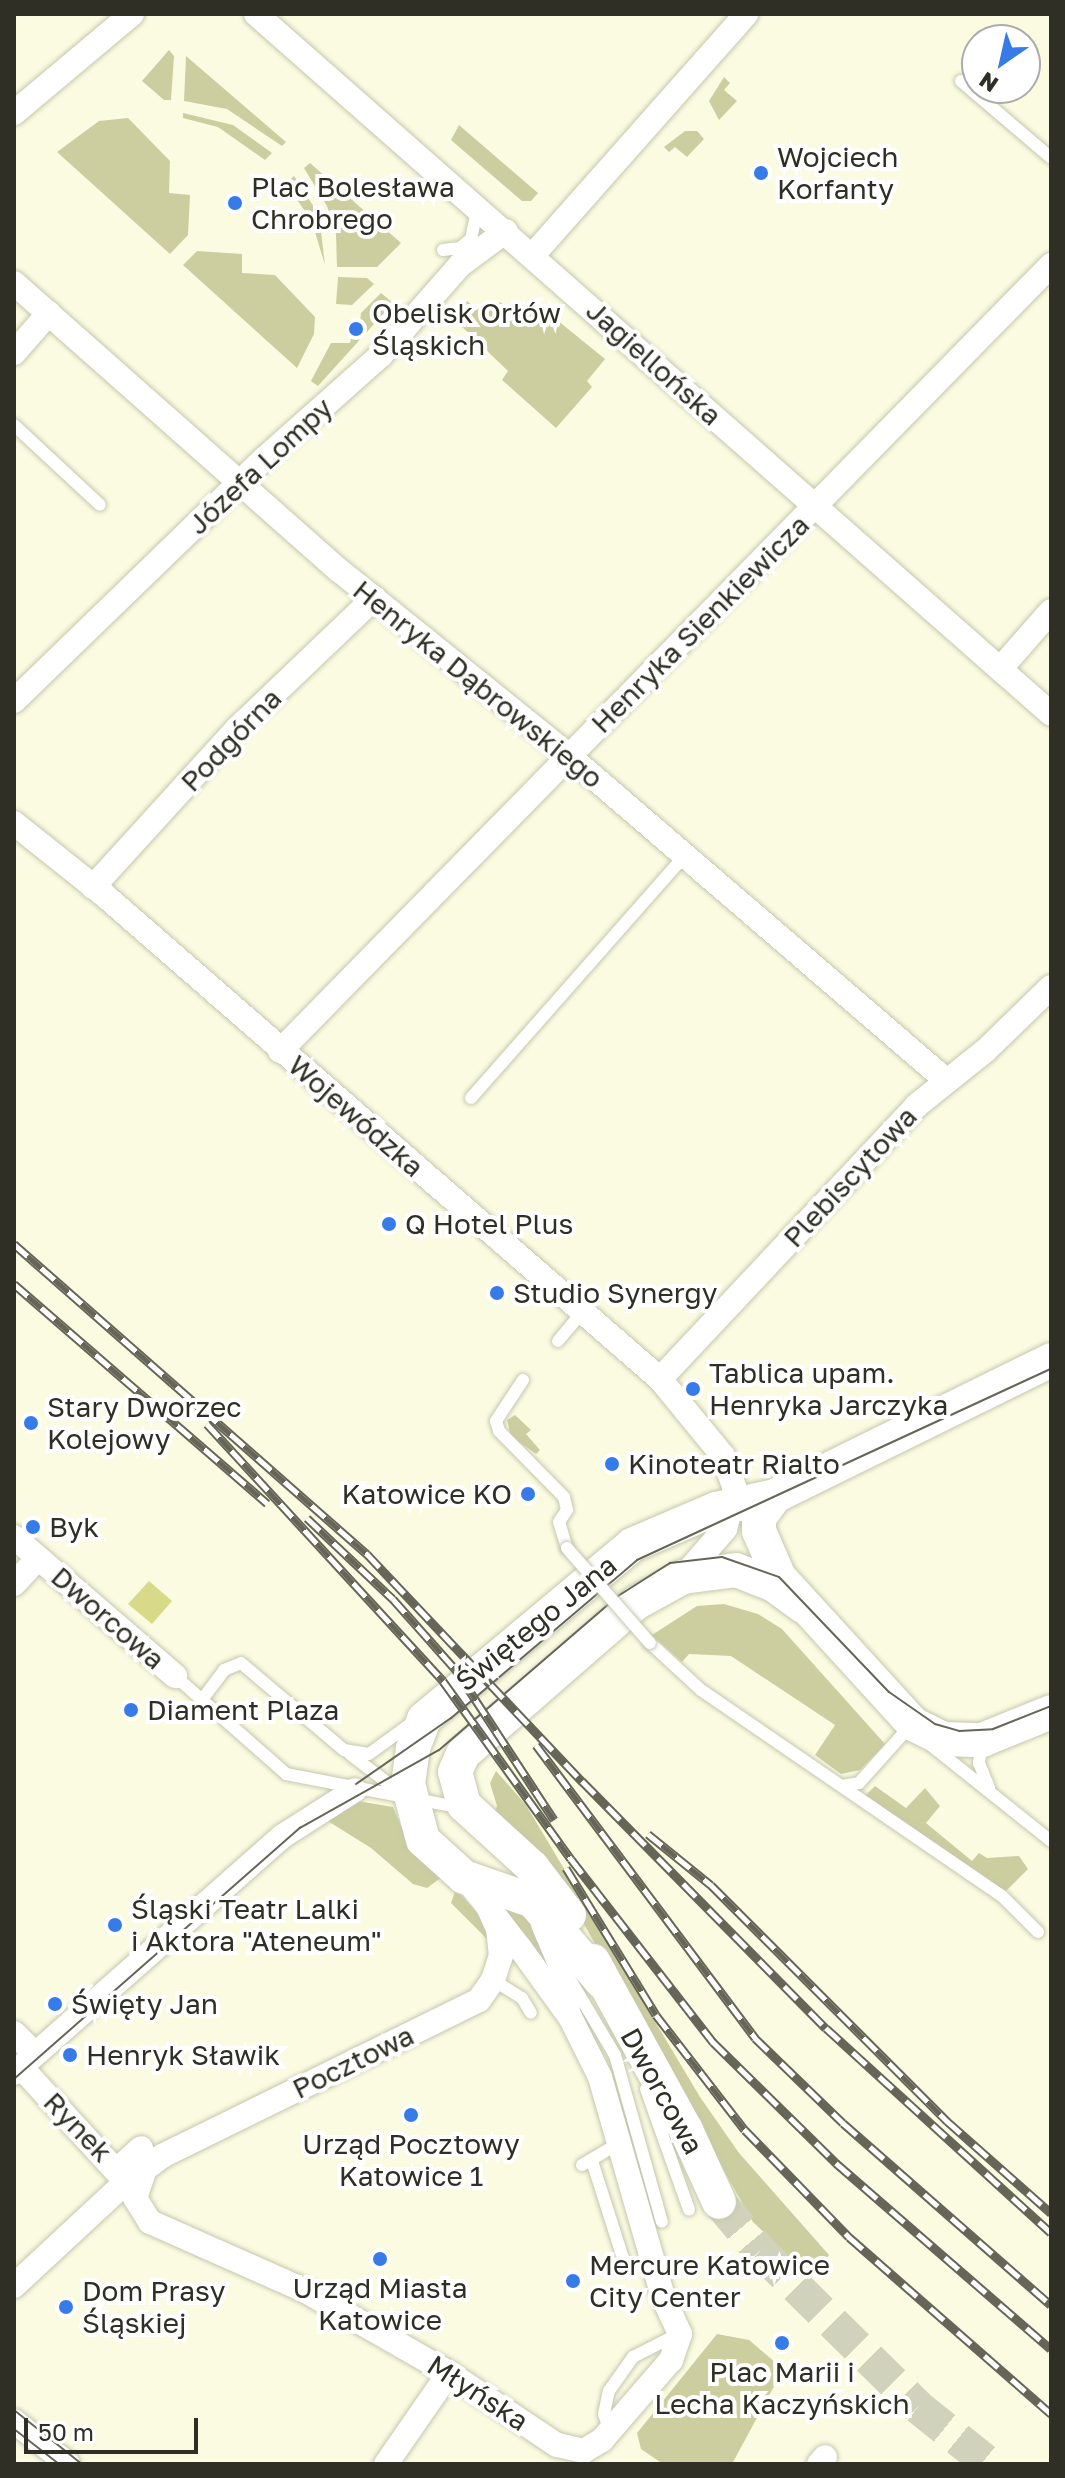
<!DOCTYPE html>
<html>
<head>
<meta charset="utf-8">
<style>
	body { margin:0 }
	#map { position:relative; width:1065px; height:2478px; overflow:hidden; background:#fafbe1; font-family:"Golos Text",sans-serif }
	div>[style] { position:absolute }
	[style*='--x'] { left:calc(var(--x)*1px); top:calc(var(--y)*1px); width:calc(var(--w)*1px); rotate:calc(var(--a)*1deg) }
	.green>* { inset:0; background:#cdce9f }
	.water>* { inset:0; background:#d8da89 }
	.secondary-tunnel>* { height:34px; margin-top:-17px; transform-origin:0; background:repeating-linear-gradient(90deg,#d1d2bb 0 34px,transparent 0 51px) }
	.roads { filter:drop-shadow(0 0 2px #c5c7ad) drop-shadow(0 0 2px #c5c7ad) }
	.lane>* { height:12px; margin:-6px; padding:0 6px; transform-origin:6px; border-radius:6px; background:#fff }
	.street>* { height:24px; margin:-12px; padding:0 12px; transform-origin:12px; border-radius:12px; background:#fff }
	.secondary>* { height:34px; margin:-17px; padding:0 17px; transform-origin:17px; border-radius:17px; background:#fff }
	.tram>* { height:2px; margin:-1px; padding:0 1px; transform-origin:1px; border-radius:1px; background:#666658 }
	.rail>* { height:9px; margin-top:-4.5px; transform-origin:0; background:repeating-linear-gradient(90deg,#fff 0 18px,#666658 0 36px); box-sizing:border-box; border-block:2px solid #666658 }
	.bridges { filter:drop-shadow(0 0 2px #c5c7ad) drop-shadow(0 0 2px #c5c7ad) }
	.lane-bridge>* { height:12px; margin:-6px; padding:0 6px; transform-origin:6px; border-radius:6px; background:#fff }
	.dots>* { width:22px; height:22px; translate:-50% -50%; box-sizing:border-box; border:4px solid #fff; border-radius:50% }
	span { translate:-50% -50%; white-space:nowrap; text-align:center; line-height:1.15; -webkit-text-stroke:8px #fff; paint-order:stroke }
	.poi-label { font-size:28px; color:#2f2f25 }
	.left { translate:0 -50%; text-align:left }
	.right { translate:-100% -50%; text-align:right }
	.street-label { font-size:28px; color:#2f2f25 }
	.frame { position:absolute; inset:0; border:16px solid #2f2f25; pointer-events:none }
	.north { position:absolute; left:961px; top:24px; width:80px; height:80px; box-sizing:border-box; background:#fff; border:2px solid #acaca8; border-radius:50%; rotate:214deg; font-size:22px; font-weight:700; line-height:32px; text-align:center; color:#2f2f25 }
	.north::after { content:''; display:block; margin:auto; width:28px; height:36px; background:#377be9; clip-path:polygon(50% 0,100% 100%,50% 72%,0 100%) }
	.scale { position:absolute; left:24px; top:2418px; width:174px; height:36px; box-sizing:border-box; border:4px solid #2f2f25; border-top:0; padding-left:10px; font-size:24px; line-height:28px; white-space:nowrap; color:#2f2f25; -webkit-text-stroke:6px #fff; paint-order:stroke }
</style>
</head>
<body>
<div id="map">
	<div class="green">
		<i style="clip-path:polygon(169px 50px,174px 56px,171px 100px,164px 100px,142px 81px)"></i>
		<i style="clip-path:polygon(186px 56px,286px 142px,282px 146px,227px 109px,184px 101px)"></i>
		<i style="clip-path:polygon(724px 77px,730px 83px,724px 90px,737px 101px,719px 120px,709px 101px)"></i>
		<i style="clip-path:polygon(183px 113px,233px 125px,272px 153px,265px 160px,218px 127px,183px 118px)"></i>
		<i style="clip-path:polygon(128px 118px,170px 161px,169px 193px,190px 195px,188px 235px,170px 254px,57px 152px,99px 121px)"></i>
		<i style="clip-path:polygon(459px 125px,538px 193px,531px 201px,522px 201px,451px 140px)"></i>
		<i style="clip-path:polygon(685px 131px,697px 131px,704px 139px,687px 157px,675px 147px,669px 152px,664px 147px)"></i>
		<i style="clip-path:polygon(310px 163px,401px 243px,377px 267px,337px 267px,336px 234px,327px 206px,304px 168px)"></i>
		<i style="clip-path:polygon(294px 176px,319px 215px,325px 265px,312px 222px,286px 183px)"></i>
		<i style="clip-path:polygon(197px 251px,242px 254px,242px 273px,275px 275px,315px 317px,314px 334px,297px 368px,183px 265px)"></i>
		<i style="clip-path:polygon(338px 277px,367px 278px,374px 284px,352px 305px,336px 304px)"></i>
		<i style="clip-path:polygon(381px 293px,393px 303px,318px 386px,311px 381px,331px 343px,350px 343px,352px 333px,359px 333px,361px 313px)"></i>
		<i style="clip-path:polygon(467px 301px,477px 310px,484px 302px,494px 310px,500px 302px,510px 310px,517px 303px,527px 311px,541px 307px,605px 359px,587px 381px,592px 387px,556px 428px,502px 380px,508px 371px,460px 325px,448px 323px)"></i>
		<i style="clip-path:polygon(515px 1415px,531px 1430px,526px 1434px,540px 1450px,536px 1454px,511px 1436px,507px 1420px)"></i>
		<i style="clip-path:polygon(724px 1604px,758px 1614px,782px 1629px,885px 1744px,860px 1770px,841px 1774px,815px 1755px,835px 1725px,731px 1656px,689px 1654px,682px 1662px,652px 1635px,697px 1606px)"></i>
		<i style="clip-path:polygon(496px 1771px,526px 1805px,700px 2097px,739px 2153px,829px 2255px,811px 2278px,753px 2222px,581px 1919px,494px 1813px,497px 1806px,490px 1783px)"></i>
		<i style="clip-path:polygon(875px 1786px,906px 1808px,925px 1788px,940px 1806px,926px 1823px,972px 1861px,979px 1853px,987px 1858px,1019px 1856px,1028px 1869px,1005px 1892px,865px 1796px)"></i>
		<i style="clip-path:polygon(357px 1801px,393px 1807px,406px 1838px,442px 1877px,427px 1888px,413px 1884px,371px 1848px,323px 1818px)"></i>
		<i style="clip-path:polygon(456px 1889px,481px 1918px,489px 1941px,451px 1903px)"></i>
		<i style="clip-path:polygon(496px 1895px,529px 1912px,547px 1967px,508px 1916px)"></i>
		<i style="clip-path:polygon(717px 2334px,749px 2340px,776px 2363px,779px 2377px,732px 2464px,663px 2464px,641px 2449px,637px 2433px)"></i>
	</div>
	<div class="water">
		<i style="clip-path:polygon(149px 1581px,172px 1601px,152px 1624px,128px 1604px)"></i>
	</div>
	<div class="secondary-tunnel">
		<i style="--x:719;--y:2202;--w:64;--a:50.1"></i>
		<i style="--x:760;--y:2251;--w:222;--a:44.6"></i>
		<i style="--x:918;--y:2407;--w:91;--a:38.8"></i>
	</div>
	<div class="roads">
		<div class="lane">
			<i style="--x:961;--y:81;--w:118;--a:40.5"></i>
			<i style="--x:443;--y:250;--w:17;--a:-7"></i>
			<i style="--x:460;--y:248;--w:14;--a:-39"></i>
			<i style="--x:471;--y:239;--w:30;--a:-78"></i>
			<i style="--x:14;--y:425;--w:117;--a:42.9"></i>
			<i style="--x:471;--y:1098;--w:322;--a:-48.6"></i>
			<i style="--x:558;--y:1341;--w:38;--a:-50"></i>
			<i style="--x:523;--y:1380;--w:49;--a:123.4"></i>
			<i style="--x:496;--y:1421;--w:10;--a:73"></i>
			<i style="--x:499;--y:1431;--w:93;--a:45.4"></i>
			<i style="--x:564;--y:1497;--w:13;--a:77"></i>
			<i style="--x:567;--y:1510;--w:14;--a:124"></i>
			<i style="--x:559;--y:1522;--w:27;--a:73"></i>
			<i style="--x:650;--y:1643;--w:69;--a:42.7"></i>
			<i style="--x:701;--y:1690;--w:365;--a:34.4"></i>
			<i style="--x:1002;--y:1896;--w:51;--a:45"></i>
			<i style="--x:175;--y:1676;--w:148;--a:41.4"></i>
			<i style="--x:286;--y:1774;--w:180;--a:10.9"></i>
			<i style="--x:201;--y:1701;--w:39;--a:-53"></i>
			<i style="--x:224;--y:1670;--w:18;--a:-22"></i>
			<i style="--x:241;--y:1663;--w:135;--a:40.2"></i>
			<i style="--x:344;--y:1750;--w:25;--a:9"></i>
			<i style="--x:369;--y:1754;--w:54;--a:-36"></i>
			<i style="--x:982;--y:1741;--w:22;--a:98"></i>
			<i style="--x:979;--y:1763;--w:27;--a:68"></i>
			<i style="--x:932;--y:1746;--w:152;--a:38.6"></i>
			<i style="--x:350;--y:1754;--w:66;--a:37.6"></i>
			<i style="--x:842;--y:1786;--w:17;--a:-10"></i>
			<i style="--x:859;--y:1783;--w:79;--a:-48.1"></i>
			<i style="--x:568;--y:1976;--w:92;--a:59.3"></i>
			<i style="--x:615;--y:2055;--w:173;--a:74.3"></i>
			<i style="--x:493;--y:1980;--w:34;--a:32"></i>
			<i style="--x:522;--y:1998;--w:17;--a:59"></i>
			<i style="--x:646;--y:2089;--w:128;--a:70.4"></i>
			<i style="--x:592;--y:2161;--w:102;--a:72.3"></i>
			<i style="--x:582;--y:2165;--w:45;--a:-30.5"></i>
			<i style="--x:610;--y:2430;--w:17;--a:-111"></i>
			<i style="--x:604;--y:2414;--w:24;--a:-78"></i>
			<i style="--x:609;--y:2391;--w:42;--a:-54.8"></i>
			<i style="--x:633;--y:2357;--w:51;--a:-27.1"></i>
		</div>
		<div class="street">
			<i style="--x:256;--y:14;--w:1059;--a:41.36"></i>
			<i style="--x:14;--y:113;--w:154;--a:-40"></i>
			<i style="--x:533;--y:255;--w:322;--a:-48.5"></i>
			<i style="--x:14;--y:283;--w:435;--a:41.5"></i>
			<i style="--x:340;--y:571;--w:294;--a:38.9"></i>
			<i style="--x:569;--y:756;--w:497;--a:40.7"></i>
			<i style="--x:14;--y:353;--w:53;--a:-48.8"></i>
			<i style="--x:1000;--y:669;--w:77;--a:-48.7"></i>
			<i style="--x:14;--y:701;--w:348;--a:-44.1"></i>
			<i style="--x:264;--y:459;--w:157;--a:-41.6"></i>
			<i style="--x:381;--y:355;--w:120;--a:-48.7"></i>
			<i style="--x:460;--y:265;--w:57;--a:-36.5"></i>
			<i style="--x:14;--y:823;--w:114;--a:38.6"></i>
			<i style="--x:103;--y:894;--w:739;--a:41.05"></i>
			<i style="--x:660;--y:1379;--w:99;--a:50.7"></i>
			<i style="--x:723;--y:1456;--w:35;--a:70"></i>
			<i style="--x:735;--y:1489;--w:41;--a:104"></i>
			<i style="--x:725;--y:1529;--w:64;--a:131.2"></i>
			<i style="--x:93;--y:887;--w:214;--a:-47.7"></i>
			<i style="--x:237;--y:729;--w:190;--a:-43.7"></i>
			<i style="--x:280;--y:1051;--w:1101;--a:-45.55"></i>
			<i style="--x:660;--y:1379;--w:374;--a:-46.8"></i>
			<i style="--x:916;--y:1106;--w:88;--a:-38.6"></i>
			<i style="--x:985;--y:1051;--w:92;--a:-44.1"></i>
			<i style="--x:14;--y:1537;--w:213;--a:40.8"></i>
			<i style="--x:14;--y:1584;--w:35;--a:-47"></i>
			<i style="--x:465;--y:1878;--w:22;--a:51"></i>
			<i style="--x:479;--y:1895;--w:67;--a:52.3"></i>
			<i style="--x:520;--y:1948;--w:85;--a:54.1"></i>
			<i style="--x:570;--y:2017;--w:67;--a:63.4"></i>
			<i style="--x:600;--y:2077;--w:229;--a:74"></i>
			<i style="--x:663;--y:2297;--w:41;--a:65.3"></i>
			<i style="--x:680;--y:2334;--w:28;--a:109"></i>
			<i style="--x:671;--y:2360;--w:106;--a:130.8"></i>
			<i style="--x:602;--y:2440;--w:21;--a:149"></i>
			<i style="--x:584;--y:2451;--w:28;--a:-167"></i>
			<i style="--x:557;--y:2445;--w:130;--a:-146.3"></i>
			<i style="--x:449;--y:2373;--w:165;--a:-150.2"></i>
			<i style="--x:306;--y:2291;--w:171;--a:-156.1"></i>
			<i style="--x:150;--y:2222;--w:28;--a:-122"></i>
			<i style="--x:135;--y:2198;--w:31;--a:-71"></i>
			<i style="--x:145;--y:2169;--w:21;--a:-37"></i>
			<i style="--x:162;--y:2156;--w:353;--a:-26.2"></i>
			<i style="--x:479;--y:2000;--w:24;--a:-55"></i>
			<i style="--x:493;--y:1980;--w:25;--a:-72"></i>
			<i style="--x:501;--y:1956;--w:27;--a:-96"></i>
			<i style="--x:498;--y:1929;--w:22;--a:-114"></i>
			<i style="--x:543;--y:1924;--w:43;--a:67"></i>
			<i style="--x:560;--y:1964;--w:48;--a:80.3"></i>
			<i style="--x:14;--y:2033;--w:28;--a:45"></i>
			<i style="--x:14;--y:2073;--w:359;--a:-41.4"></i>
			<i style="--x:283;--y:1836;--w:85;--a:-32.6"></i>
			<i style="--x:118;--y:2169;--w:31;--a:-42"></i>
			<i style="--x:14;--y:2286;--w:153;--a:-42.9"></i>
			<i style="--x:126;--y:2182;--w:156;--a:-132.4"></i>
			<i style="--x:14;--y:2421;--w:69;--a:38.5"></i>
			<i style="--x:386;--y:2464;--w:111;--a:-55.3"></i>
			<i style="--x:819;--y:2464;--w:9;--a:-49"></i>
		</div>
		<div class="secondary">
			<i style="--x:775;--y:1496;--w:27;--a:126"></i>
			<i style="--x:759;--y:1518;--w:13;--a:90"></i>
			<i style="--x:759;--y:1531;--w:50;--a:66.5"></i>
			<i style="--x:779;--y:1577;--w:199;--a:47.6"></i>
			<i style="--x:913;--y:1724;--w:34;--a:26"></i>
			<i style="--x:944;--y:1739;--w:38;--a:2"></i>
			<i style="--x:982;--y:1740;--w:74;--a:-22.1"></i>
			<i style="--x:569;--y:1915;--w:61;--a:-127.6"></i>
			<i style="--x:532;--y:1867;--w:92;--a:-137.6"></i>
			<i style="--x:464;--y:1805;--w:34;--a:-105"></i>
			<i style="--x:455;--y:1772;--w:20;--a:-66"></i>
			<i style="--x:463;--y:1754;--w:230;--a:-41.1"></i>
			<i style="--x:636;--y:1603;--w:54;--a:-29"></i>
			<i style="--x:683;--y:1577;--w:53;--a:-7.5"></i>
			<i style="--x:736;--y:1570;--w:41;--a:21.5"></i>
			<i style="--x:774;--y:1585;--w:36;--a:36"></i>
			<i style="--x:593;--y:1961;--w:193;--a:61.2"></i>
			<i style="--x:686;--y:2130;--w:79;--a:65.4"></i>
			<i style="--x:602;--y:1982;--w:106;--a:-130.4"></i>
			<i style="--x:533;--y:1901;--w:73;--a:-160.8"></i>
			<i style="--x:464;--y:1877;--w:55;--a:-137.9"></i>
			<i style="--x:423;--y:1840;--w:58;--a:-105"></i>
			<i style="--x:408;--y:1784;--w:36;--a:-82"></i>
			<i style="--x:413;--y:1748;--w:31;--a:-69"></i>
			<i style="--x:424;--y:1719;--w:271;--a:-39.9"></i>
			<i style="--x:632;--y:1545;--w:91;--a:-23.2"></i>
			<i style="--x:716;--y:1509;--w:60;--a:-12.4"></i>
			<i style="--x:775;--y:1496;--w:308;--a:-26.2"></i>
		</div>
	</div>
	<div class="tram">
		<i style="--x:356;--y:1784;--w:116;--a:-34.8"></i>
		<i style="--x:451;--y:1718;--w:244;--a:-40.3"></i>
		<i style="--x:637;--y:1560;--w:456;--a:-24.8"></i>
		<i style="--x:14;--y:2079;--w:381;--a:-41.3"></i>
		<i style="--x:300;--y:1828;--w:159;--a:-29.3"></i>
		<i style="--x:439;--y:1750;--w:236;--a:-40.7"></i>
		<i style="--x:618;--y:1596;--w:62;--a:-32.4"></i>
		<i style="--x:670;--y:1563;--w:52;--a:-6.6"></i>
		<i style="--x:722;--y:1557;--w:60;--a:19.3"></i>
		<i style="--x:779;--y:1577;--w:159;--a:46.3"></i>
		<i style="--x:889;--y:1692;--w:56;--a:34.8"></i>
		<i style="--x:935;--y:1724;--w:25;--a:16"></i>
		<i style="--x:959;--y:1731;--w:34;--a:-3"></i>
		<i style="--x:993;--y:1729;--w:62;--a:-21.6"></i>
		<i style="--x:14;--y:2410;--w:87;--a:38.5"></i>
		<i style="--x:14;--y:2429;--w:57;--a:37.9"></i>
	</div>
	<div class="rail">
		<i style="--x:14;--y:1244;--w:470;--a:41.3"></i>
		<i style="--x:367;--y:1554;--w:313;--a:46.6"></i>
		<i style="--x:582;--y:1781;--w:347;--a:45.4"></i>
		<i style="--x:826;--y:2028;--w:304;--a:42.3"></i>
		<i style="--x:14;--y:1284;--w:335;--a:40.9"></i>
		<i style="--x:207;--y:1424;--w:349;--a:47.4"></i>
		<i style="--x:443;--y:1681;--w:219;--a:54.3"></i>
		<i style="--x:571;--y:1859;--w:232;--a:52.2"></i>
		<i style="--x:713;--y:2042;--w:173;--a:44.5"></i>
		<i style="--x:836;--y:2163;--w:284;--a:40.9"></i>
		<i style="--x:307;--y:1518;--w:118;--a:43.3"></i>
		<i style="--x:393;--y:1599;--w:95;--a:48.4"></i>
		<i style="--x:456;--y:1670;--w:179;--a:56.8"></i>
		<i style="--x:536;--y:1745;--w:366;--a:53.2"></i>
		<i style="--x:755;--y:2038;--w:122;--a:44"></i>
		<i style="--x:843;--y:2123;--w:276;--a:41.2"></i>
		<i style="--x:648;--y:1834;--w:81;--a:39"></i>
		<i style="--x:711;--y:1885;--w:334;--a:45"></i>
		<i style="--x:947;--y:2121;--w:139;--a:41.5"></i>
		<i style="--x:566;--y:1868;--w:172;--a:58.5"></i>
		<i style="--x:656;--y:2015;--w:145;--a:52.3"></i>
		<i style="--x:745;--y:2130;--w:149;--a:45.8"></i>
		<i style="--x:849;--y:2237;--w:269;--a:41.2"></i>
	</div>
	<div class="bridges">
		<div class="lane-bridge">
			<i style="--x:567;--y:1548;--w:126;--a:48.9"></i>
		</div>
	</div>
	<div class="dots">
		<i style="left:761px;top:173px;background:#377be9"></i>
		<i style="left:235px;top:203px;background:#377be9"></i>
		<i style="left:356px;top:329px;background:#377be9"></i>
		<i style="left:389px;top:1224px;background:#377be9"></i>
		<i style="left:497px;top:1293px;background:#377be9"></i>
		<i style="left:693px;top:1389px;background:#377be9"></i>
		<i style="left:31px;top:1423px;background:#377be9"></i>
		<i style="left:612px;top:1464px;background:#377be9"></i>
		<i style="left:528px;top:1494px;background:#377be9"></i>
		<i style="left:33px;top:1527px;background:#377be9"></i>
		<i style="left:131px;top:1710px;background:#377be9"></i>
		<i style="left:115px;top:1925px;background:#377be9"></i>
		<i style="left:55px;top:2004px;background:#377be9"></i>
		<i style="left:70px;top:2055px;background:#377be9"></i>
		<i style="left:411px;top:2115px;background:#377be9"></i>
		<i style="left:380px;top:2259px;background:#377be9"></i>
		<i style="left:573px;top:2281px;background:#377be9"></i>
		<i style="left:66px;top:2307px;background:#377be9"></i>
		<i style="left:782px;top:2343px;background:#377be9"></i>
	</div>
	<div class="poi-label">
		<span class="left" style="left:777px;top:173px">Wojciech<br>Korfanty</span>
		<span class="left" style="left:251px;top:203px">Plac Bolesława<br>Chrobrego</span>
		<span class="left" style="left:372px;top:329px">Obelisk Orłów<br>Śląskich</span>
		<span class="left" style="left:405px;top:1224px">Q Hotel Plus</span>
		<span class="left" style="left:513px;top:1293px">Studio Synergy</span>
		<span class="left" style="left:709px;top:1389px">Tablica upam.<br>Henryka Jarczyka</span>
		<span class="left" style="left:47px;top:1423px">Stary Dworzec<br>Kolejowy</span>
		<span class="left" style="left:628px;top:1464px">Kinoteatr Rialto</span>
		<span class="right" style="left:512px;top:1494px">Katowice KO</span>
		<span class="left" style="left:49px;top:1527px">Byk</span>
		<span class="left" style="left:147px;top:1710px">Diament Plaza</span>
		<span class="left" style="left:131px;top:1925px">Śląski Teatr Lalki<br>i Aktora "Ateneum"</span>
		<span class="left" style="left:71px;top:2004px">Święty Jan</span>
		<span class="left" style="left:86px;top:2055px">Henryk Sławik</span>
		<span style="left:411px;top:2160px">Urząd Pocztowy<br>Katowice 1</span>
		<span class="left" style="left:589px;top:2281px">Mercure Katowice<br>City Center</span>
		<span style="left:380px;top:2304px">Urząd Miasta<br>Katowice</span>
		<span class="left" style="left:82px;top:2307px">Dom Prasy<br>Śląskiej</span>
		<span style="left:782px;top:2388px">Plac Marii i<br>Lecha Kaczyńskich</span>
	</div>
	<div class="street-label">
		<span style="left:654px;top:363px;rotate:42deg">Jagiellońska</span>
		<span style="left:260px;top:466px;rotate:-43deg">Józefa Lompy</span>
		<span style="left:700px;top:624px;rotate:-45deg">Henryka Sienkiewicza</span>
		<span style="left:478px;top:684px;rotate:39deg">Henryka Dąbrowskiego</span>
		<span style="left:231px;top:740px;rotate:-46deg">Podgórna</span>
		<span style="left:356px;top:1116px;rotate:41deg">Wojewódzka</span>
		<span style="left:850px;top:1177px;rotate:-47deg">Plebiscytowa</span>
		<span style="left:108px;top:1618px;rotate:41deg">Dworcowa</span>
		<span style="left:536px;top:1623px;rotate:-39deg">Świętego Jana</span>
		<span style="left:353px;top:2062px;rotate:-26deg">Pocztowa</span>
		<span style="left:662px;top:2091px;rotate:61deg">Dworcowa</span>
		<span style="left:78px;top:2127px;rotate:46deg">Rynek</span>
		<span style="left:478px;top:2393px;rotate:33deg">Młyńska</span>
	</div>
	<div class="frame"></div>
	<div class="north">N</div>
	<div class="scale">50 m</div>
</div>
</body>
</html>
